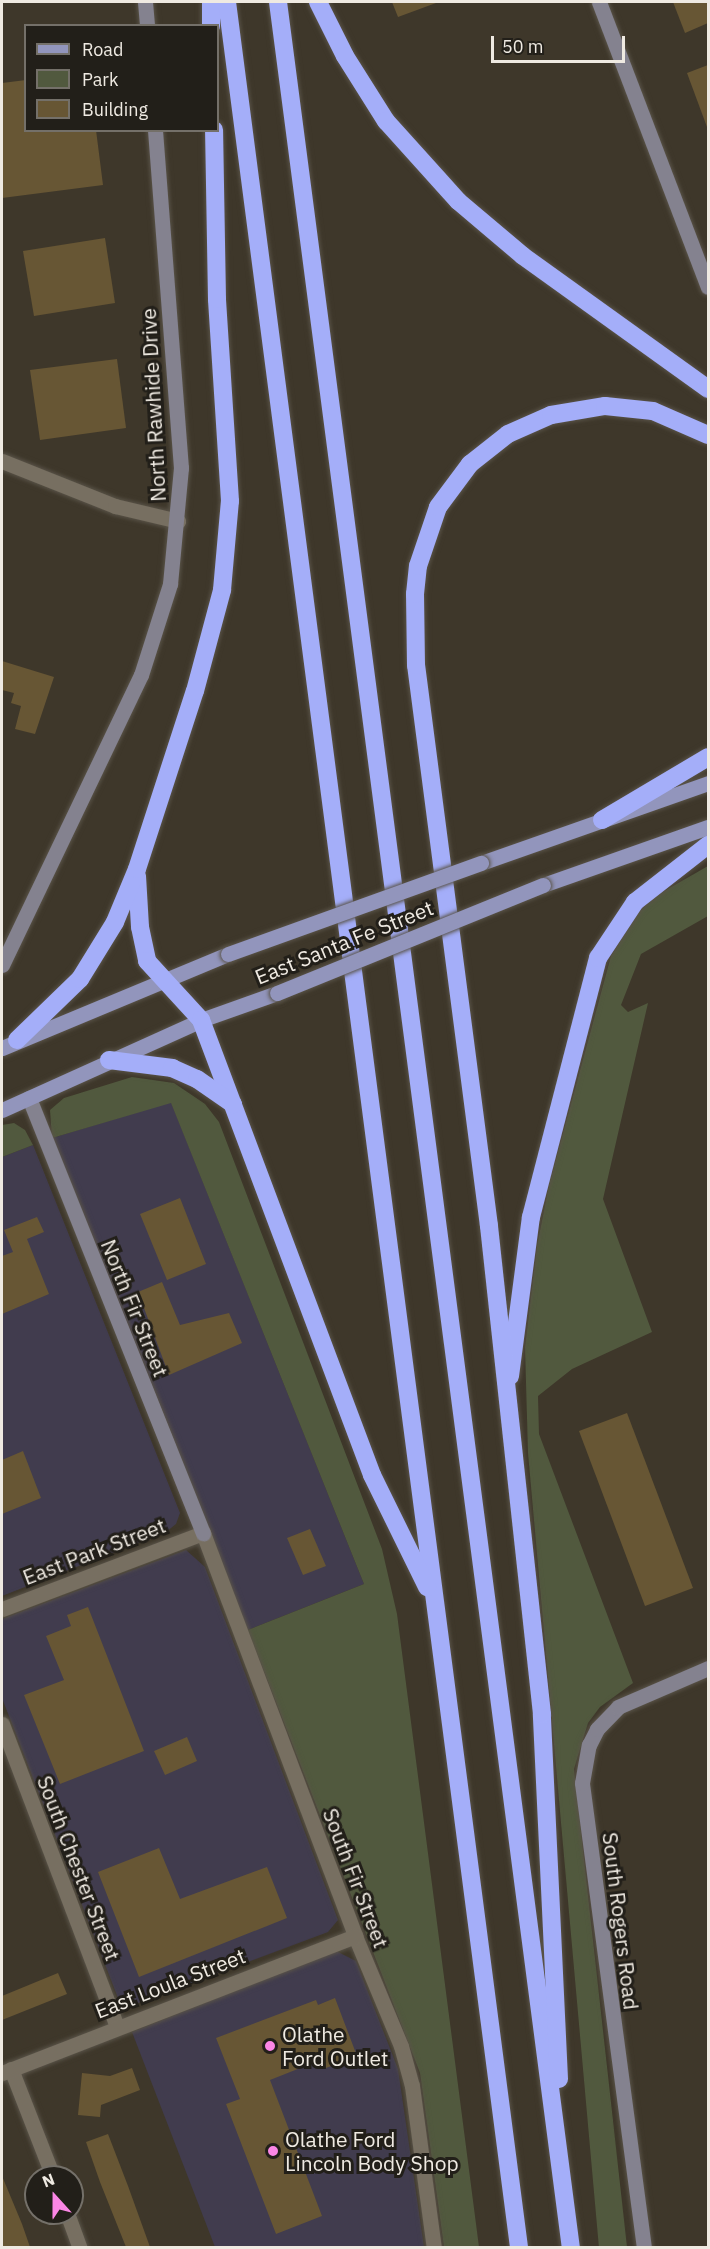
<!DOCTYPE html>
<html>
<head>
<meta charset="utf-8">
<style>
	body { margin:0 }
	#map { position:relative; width:710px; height:2249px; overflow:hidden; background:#3e372a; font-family:"IBM Plex Sans",sans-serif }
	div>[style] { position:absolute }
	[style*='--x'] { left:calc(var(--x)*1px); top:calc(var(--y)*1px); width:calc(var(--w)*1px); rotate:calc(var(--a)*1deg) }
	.commercial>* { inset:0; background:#413c4e }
	.green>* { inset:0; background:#51593e }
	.building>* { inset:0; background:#675634 }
	.roads { filter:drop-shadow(0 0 2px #595348) drop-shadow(0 0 2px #595348) }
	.street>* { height:15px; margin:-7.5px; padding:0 7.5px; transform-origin:7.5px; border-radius:7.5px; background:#776f61 }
	.secondary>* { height:15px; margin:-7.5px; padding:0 7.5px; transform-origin:7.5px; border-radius:7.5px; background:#84828f }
	.primary>* { height:15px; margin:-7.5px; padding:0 7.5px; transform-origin:7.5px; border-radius:7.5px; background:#9295bc }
	.highway>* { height:18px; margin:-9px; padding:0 9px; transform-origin:9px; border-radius:9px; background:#a4aef9 }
	.bridges { filter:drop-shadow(0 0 2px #595348) drop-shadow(0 0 2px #595348) }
	.primary-bridge>* { height:15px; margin:-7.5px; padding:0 7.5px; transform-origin:7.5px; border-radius:7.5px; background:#9295bc }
	.dots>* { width:16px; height:16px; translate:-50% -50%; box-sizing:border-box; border:3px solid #221f19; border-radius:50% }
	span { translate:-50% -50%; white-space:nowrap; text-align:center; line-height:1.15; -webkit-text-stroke:6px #221f19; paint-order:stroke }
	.street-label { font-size:21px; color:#efeae2 }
	.poi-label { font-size:21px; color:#efeae2 }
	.left { translate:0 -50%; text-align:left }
	.frame { position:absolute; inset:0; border:3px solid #efeae2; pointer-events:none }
	.legend { position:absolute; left:24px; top:24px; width:195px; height:108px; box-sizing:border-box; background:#221f19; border:2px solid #747069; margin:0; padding:8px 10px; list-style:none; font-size:18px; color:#efeae2 }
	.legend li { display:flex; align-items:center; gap:12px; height:30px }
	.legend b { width:30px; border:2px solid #747069 }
	.north { position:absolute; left:24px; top:2165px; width:60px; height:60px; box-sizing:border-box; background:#221f19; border:2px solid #747069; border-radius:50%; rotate:339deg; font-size:16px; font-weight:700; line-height:24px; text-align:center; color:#efeae2 }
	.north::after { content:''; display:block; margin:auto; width:21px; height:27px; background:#fb86e5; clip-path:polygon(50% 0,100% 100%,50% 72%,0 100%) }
	.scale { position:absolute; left:491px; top:36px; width:134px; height:27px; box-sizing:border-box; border:3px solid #efeae2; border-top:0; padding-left:8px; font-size:18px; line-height:21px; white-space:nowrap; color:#efeae2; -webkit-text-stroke:4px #221f19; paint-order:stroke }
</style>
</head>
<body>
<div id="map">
	<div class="commercial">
		<i style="clip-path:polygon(171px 1102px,364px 1584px,248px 1630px,52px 1138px)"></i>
		<i style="clip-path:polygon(33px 1145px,180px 1513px,176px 1524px,166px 1532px,2px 1596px,2px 1157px)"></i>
		<i style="clip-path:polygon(186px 1550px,205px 1567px,338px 1920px,328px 1932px,130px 2006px,118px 1998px,2px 1698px,2px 1619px)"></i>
		<i style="clip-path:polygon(336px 1951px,356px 1961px,398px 2069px,424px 2247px,215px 2247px,132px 2032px)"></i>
	</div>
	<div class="green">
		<i style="clip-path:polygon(708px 866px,708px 916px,641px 954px,621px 1005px,628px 1012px,648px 1003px,603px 1199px,652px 1332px,572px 1369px,538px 1396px,539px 1434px,633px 1683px,600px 1707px,588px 1723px,574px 1769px,627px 2247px,599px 2248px,528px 1453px,525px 1347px,537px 1246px,549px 1185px,611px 956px,636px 915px,652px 898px)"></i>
		<i style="clip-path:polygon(132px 1077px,174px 1083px,205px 1104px,219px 1122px,382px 1549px,397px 1614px,479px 2247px,444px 2247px,420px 2073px,248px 1630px,364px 1584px,171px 1103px,52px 1138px,50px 1110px,64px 1098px)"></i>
		<i style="clip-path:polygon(14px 1123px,25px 1130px,33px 1145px,2px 1157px,2px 1125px)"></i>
	</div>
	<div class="building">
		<i style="clip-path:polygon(392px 2px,436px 2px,436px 3px,398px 17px)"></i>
		<i style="clip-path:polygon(673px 2px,708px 2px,708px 23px,685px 33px)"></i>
		<i style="clip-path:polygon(708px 65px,708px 127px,707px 127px,687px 73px)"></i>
		<i style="clip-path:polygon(26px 80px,26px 130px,96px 130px,103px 185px,2px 198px,2px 83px)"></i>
		<i style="clip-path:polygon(105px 238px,115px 303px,34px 316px,23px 251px)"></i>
		<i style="clip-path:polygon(117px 359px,126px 428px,40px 440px,30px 370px)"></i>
		<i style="clip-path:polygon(2px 661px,54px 677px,35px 734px,15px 729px,21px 706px,11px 703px,14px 693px,2px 690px)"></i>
		<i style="clip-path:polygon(180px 1198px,206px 1264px,167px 1280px,140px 1214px)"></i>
		<i style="clip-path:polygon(37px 1217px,44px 1232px,27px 1239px,49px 1294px,2px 1314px,2px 1256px,13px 1252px,4px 1230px)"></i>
		<i style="clip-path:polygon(162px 1282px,180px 1325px,229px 1313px,242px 1343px,169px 1375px,138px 1292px)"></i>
		<i style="clip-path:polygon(627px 1413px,693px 1588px,645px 1606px,579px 1431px)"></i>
		<i style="clip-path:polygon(23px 1451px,41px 1498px,2px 1514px,2px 1460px)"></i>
		<i style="clip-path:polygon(310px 1529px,326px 1566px,303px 1575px,287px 1538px)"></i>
		<i style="clip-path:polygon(88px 1607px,144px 1751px,60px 1784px,24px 1695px,64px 1680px,46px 1636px,71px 1626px,67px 1615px)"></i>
		<i style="clip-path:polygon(187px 1737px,197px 1761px,165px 1775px,154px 1751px)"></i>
		<i style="clip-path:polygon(159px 1848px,180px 1899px,267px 1867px,287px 1918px,139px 1977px,98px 1872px)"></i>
		<i style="clip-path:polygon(58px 1973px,67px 1994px,2px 2020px,2px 1996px)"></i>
		<i style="clip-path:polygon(335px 1998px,357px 2056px,326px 2068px,323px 2059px,270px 2080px,322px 2216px,276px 2234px,226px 2104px,240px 2099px,216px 2038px,316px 2000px,318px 2005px)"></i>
		<i style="clip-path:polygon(132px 2068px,140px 2090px,101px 2105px,100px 2117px,78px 2115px,82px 2073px,110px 2076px)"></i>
		<i style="clip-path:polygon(108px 2134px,128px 2186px,150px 2247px,126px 2247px,100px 2182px,86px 2142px)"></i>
		<i style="clip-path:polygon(2px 2176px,22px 2224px,30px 2247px,2px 2247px)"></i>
	</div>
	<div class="roads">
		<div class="street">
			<i style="--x:2;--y:461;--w:122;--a:21.7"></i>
			<i style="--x:115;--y:506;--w:65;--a:13.4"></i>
			<i style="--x:2;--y:1609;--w:215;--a:-20.7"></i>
			<i style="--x:203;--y:1533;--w:431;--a:69.3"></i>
			<i style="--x:355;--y:1936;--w:119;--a:67.3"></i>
			<i style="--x:401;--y:2046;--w:41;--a:74.6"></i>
			<i style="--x:412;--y:2086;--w:163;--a:82.3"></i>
			<i style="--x:2;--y:1724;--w:323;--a:69.2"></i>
			<i style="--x:11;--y:2069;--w:116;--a:68.7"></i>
			<i style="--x:2;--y:2073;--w:379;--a:-21.2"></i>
			<i style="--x:67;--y:2213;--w:37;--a:70"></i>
		</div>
		<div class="secondary">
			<i style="--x:145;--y:2;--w:24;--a:85"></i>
			<i style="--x:599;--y:2;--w:305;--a:69.1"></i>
			<i style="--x:2;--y:965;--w:322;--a:-64.4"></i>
			<i style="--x:141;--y:675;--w:96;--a:-72.3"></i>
			<i style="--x:170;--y:584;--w:117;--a:-84.6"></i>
			<i style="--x:181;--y:468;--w:339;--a:-94.4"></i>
			<i style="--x:29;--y:1098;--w:469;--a:68.2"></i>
			<i style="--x:644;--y:2248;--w:469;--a:-97.6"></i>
			<i style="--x:582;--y:1783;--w:39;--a:-80"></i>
			<i style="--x:589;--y:1745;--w:18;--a:-63"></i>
			<i style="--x:597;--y:1729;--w:30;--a:-46"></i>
			<i style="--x:618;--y:1707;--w:98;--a:-23.4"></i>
		</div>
		<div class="primary">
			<i style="--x:481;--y:863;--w:241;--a:-19.4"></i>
			<i style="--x:543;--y:885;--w:175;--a:-19.4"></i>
			<i style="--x:2;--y:1048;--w:245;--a:-22.6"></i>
			<i style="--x:2;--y:1110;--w:218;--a:-24.3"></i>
			<i style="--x:201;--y:1020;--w:81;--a:-19.6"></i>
		</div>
		<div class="highway">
			<i style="--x:211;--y:2;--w:24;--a:90"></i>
			<i style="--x:227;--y:2;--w:2265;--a:82.59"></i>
			<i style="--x:278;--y:2;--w:2265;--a:82.57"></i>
			<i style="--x:318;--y:2;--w:60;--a:63.4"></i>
			<i style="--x:345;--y:56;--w:77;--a:57.8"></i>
			<i style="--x:386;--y:121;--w:108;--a:48"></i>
			<i style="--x:458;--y:201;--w:85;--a:40.2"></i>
			<i style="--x:523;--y:256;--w:228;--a:35.7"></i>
			<i style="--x:602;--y:820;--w:123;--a:-30.7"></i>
			<i style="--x:137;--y:876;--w:51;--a:86.6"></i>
			<i style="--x:140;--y:927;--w:35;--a:78"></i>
			<i style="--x:147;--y:961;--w:80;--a:47.5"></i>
			<i style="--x:201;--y:1020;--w:486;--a:69.4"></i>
			<i style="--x:372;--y:1475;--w:125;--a:63.8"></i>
			<i style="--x:17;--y:1040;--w:88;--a:-44.1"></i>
			<i style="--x:80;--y:979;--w:67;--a:-58.4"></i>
			<i style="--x:115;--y:922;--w:57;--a:-67.5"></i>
			<i style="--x:137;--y:869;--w:187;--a:-72"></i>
			<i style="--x:195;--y:691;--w:105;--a:-75"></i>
			<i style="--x:222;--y:590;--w:89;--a:-84.9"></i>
			<i style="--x:230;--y:501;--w:202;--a:-93.7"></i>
			<i style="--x:217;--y:299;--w:169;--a:-91"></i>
			<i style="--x:109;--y:1060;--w:64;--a:7.2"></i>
			<i style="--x:172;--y:1068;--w:27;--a:24"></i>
			<i style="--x:197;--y:1079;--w:44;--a:34.8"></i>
			<i style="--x:510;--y:1376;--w:160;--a:-82.5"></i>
			<i style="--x:531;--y:1217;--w:268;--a:-75.5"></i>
			<i style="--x:598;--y:958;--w:67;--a:-56.5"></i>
			<i style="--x:635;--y:902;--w:93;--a:-38"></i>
			<i style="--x:559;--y:2079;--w:365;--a:-92.7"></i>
			<i style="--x:542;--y:1714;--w:491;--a:-96.2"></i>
			<i style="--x:489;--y:1226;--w:566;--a:-97.41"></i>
			<i style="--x:416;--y:665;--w:71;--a:-90.8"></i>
			<i style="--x:415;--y:594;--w:28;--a:-84"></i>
			<i style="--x:418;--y:566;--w:62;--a:-71.3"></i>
			<i style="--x:438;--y:507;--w:54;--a:-53.3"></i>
			<i style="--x:470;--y:464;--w:48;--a:-38.3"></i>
			<i style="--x:508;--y:434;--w:47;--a:-23.8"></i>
			<i style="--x:551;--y:415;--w:55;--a:-9.5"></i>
			<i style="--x:605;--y:406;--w:48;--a:5.9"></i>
			<i style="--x:653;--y:411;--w:60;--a:23.6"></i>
		</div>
	</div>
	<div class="bridges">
		<div class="primary-bridge">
			<i style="--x:228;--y:954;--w:269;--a:-19.8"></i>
			<i style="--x:277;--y:993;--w:287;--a:-22.1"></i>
		</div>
	</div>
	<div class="dots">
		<i style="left:270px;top:2046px;background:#fb86e5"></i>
		<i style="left:273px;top:2151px;background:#fb86e5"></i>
	</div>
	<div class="street-label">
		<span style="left:153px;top:405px;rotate:-93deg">North Rawhide Drive</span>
		<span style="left:344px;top:942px;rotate:-22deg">East Santa Fe Street</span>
		<span style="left:135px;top:1308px;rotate:68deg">North Fir Street</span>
		<span style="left:94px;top:1551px;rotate:-21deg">East Park Street</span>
		<span style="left:79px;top:1868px;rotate:69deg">South Chester Street</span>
		<span style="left:356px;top:1878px;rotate:69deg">South Fir Street</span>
		<span style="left:621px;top:1921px;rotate:83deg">South Rogers Road</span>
		<span style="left:170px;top:1983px;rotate:-21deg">East Loula Street</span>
	</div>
	<div class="poi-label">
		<span class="left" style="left:282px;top:2046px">Olathe<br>Ford Outlet</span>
		<span class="left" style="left:285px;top:2151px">Olathe Ford<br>Lincoln Body Shop</span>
	</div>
	<div class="frame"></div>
	<ul class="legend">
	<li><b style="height:8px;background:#9295bc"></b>Road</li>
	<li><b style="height:16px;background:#51593e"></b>Park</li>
	<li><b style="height:16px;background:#675634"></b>Building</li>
	</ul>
	<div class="north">N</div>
	<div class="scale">50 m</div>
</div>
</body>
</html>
